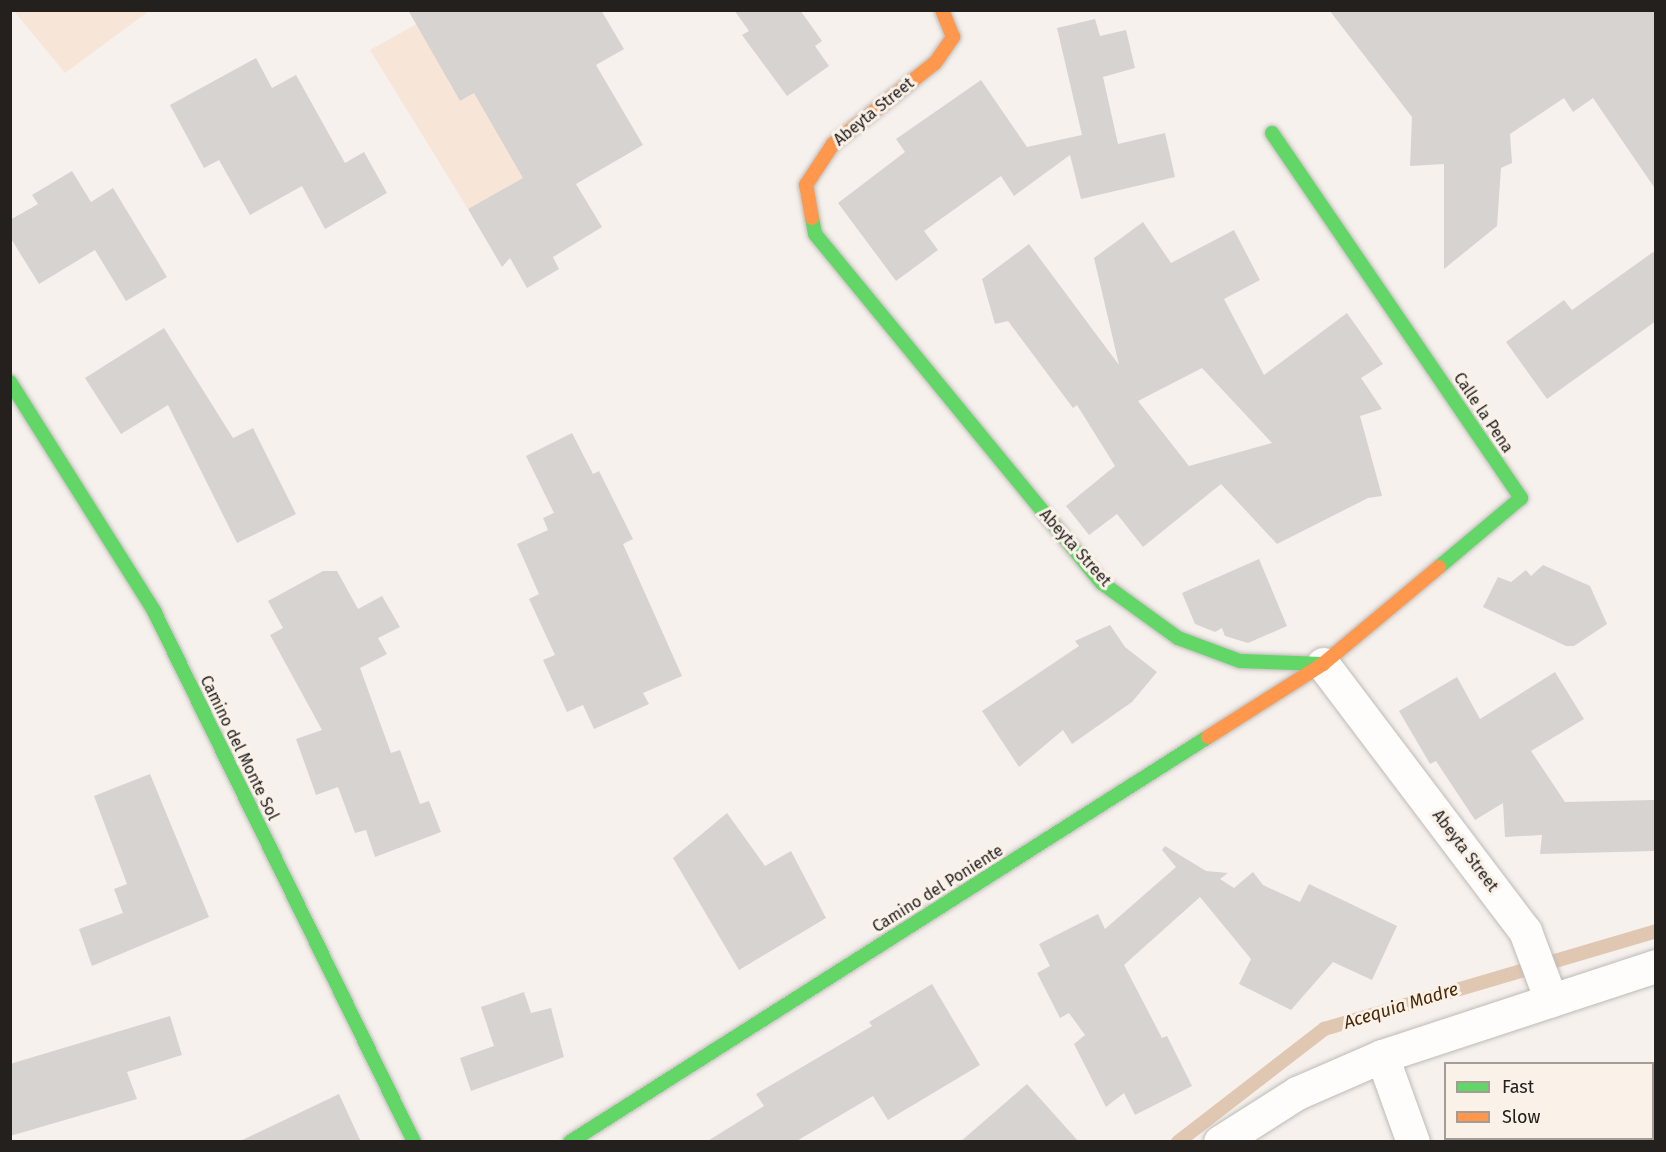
<!DOCTYPE html>
<html>
<head>
<meta charset="utf-8">
<style>
	body { margin:0 }
	#map { position:relative; width:1666px; height:1152px; overflow:hidden; background:#f6f1ed; font-family:"Fira Sans",sans-serif }
	div>[style] { position:absolute }
	[style*='--x'] { left:calc(var(--x)*1px); top:calc(var(--y)*1px); width:calc(var(--w)*1px); rotate:calc(var(--a)*1deg) }
	.green>* { inset:0; background:#f7e5d8 }
	.stream>* { height:14px; margin:-7px; padding:0 7px; transform-origin:7px; border-radius:7px; background:#e0c7b2 }
	.building>* { inset:0; background:#d7d3d0 }
	.roads { filter:drop-shadow(0 0 2px #bebbb7) drop-shadow(0 0 2px #bebbb7) }
	.street>* { height:33px; margin:-16.5px; padding:0 16.5px; transform-origin:16.5px; border-radius:16.5px; background:#fefdfc }
	.fast>* { height:14px; margin:-7px; padding:0 7px; transform-origin:7px; border-radius:7px; background:#63d668 }
	.slow>* { height:14px; margin:-7px; padding:0 7px; transform-origin:7px; border-radius:7px; background:#ff974d }
	span { translate:-50% -50%; white-space:nowrap; text-align:center; line-height:1.15; -webkit-text-stroke:6px #faf1e9; paint-order:stroke }
	.street-label { font-size:16px; color:#23201d }
	.water-label { font-size:18px; color:#4b2905; font-style:italic }
	.frame { position:absolute; inset:0; border:12px solid #23201d; pointer-events:none }
	.legend { position:absolute; left:1444px; top:1062px; width:210px; height:78px; box-sizing:border-box; background:#faf1e9; border:2px solid #a49d97; margin:0; padding:8px 10px; list-style:none; font-size:18px; color:#23201d }
	.legend li { display:flex; align-items:center; gap:12px; height:30px }
	.legend b { width:30px; border:2px solid #a49d97 }
</style>
</head>
<body>
<div id="map">
	<div class="green">
		<i style="clip-path:polygon(14px 11px,149px 11px,65px 73px)"></i>
		<i style="clip-path:polygon(440px 11px,494px 54px,448px 81px,460px 101px,474px 93px,530px 174px,468px 209px,370px 50px)"></i>
	</div>
	<div class="stream">
		<i style="--x:1178;--y:1142;--w:185;--a:-37.7"></i>
		<i style="--x:1324;--y:1029;--w:346;--a:-16.4"></i>
	</div>
	<div class="building">
		<i style="clip-path:polygon(408px 10px,601px 10px,624px 49px,596px 65px,643px 145px,576px 184px,602px 227px,553px 257px,559px 269px,527px 288px,510px 258px,502px 267px,468px 209px,523px 178px,474px 93px,460px 101px)"></i>
		<i style="clip-path:polygon(734px 10px,800px 10px,822px 41px,815px 46px,829px 66px,787px 96px,742px 35px,749px 31px)"></i>
		<i style="clip-path:polygon(1329px 10px,1656px 10px,1656px 190px,1593px 98px,1573px 112px,1564px 98px,1510px 134px,1512px 163px,1501px 168px,1497px 226px,1444px 269px,1444px 164px,1410px 166px,1412px 117px)"></i>
		<i style="clip-path:polygon(1095px 19px,1100px 36px,1126px 30px,1135px 68px,1103px 77px,1118px 144px,1165px 133px,1175px 177px,1081px 199px,1070px 155px,1014px 196px,1001px 176px,924px 231px,938px 250px,896px 281px,838px 203px,905px 152px,896px 139px,981px 80px,1027px 147px,1082px 135px,1057px 28px)"></i>
		<i style="clip-path:polygon(256px 58px,272px 88px,296px 75px,345px 163px,364px 152px,387px 193px,325px 229px,302px 186px,250px 215px,219px 160px,204px 168px,170px 105px)"></i>
		<i style="clip-path:polygon(72px 171px,91px 202px,113px 188px,167px 277px,126px 301px,95px 250px,39px 284px,10px 237px,10px 220px,38px 204px,32px 195px)"></i>
		<i style="clip-path:polygon(evenodd,1143px 222px,1171px 263px,1234px 230px,1260px 280px,1224px 299px,1264px 375px,1347px 313px,1383px 364px,1361px 378px,1382px 409px,1360px 416px,1382px 496px,1368px 498px,1277px 544px,1221px 484px,1143px 547px,1117px 514px,1089px 535px,1066px 506px,1115px 466px,1077px 405px,1073px 408px,1008px 321px,995px 324px,982px 279px,1029px 244px,1119px 365px,1094px 258px,1143px 222px,1202px 368px,1272px 443px,1189px 466px,1138px 401px,1202px 368px)"></i>
		<i style="clip-path:polygon(1656px 250px,1656px 321px,1547px 399px,1506px 342px,1564px 300px,1572px 310px)"></i>
		<i style="clip-path:polygon(164px 328px,233px 438px,253px 428px,296px 514px,237px 543px,168px 405px,121px 434px,85px 378px)"></i>
		<i style="clip-path:polygon(572px 433px,593px 474px,599px 471px,633px 539px,623px 544px,682px 676px,643px 693px,649px 704px,594px 729px,583px 705px,567px 712px,543px 660px,555px 655px,529px 599px,539px 594px,517px 544px,548px 530px,543px 518px,554px 513px,526px 456px)"></i>
		<i style="clip-path:polygon(1259px 559px,1287px 626px,1248px 643px,1225px 636px,1222px 628px,1215px 632px,1195px 624px,1182px 593px)"></i>
		<i style="clip-path:polygon(1543px 565px,1590px 586px,1607px 624px,1574px 646px,1566px 646px,1483px 607px,1498px 577px,1511px 582px,1526px 570px,1531px 576px)"></i>
		<i style="clip-path:polygon(323px 571px,337px 571px,358px 609px,382px 596px,400px 627px,378px 638px,387px 654px,360px 668px,391px 753px,400px 750px,420px 804px,429px 801px,441px 832px,375px 857px,366px 830px,355px 833px,338px 787px,316px 795px,296px 739px,322px 730px,270px 635px,283px 628px,268px 601px)"></i>
		<i style="clip-path:polygon(1110px 625px,1125px 647px,1157px 672px,1132px 702px,1072px 744px,1063px 730px,1019px 767px,982px 711px,1079px 646px,1075px 641px)"></i>
		<i style="clip-path:polygon(1555px 672px,1584px 719px,1531px 751px,1565px 802px,1654px 800px,1655px 851px,1540px 854px,1542px 835px,1505px 837px,1503px 803px,1475px 820px,1436px 761px,1430px 764px,1399px 711px,1457px 677px,1480px 719px)"></i>
		<i style="clip-path:polygon(150px 774px,209px 917px,92px 966px,79px 929px,123px 913px,114px 889px,127px 884px,94px 796px)"></i>
		<i style="clip-path:polygon(727px 813px,765px 866px,791px 851px,826px 918px,739px 970px,673px 858px)"></i>
		<i style="clip-path:polygon(1165px 846px,1206px 871px,1228px 873px,1220px 879px,1234px 888px,1253px 872px,1263px 885px,1300px 902px,1309px 884px,1397px 926px,1372px 980px,1333px 962px,1291px 1010px,1239px 984px,1251px 959px,1200px 897px,1124px 965px,1162px 1038px,1167px 1036px,1192px 1086px,1135px 1115px,1124px 1093px,1106px 1107px,1074px 1044px,1085px 1035px,1069px 1013px,1060px 1018px,1037px 973px,1050px 966px,1039px 944px,1098px 914px,1105px 929px,1176px 867px,1162px 850px)"></i>
		<i style="clip-path:polygon(932px 984px,980px 1065px,888px 1120px,873px 1096px,795px 1142px,706px 1142px,764px 1106px,756px 1094px,872px 1026px,869px 1022px)"></i>
		<i style="clip-path:polygon(524px 992px,531px 1013px,551px 1008px,564px 1057px,471px 1091px,460px 1058px,494px 1046px,481px 1007px)"></i>
		<i style="clip-path:polygon(170px 1016px,182px 1055px,127px 1072px,137px 1099px,10px 1136px,10px 1064px)"></i>
		<i style="clip-path:polygon(1027px 1084px,1079px 1142px,960px 1142px)"></i>
		<i style="clip-path:polygon(339px 1094px,361px 1142px,238px 1142px)"></i>
	</div>
	<div class="roads">
		<div class="street">
			<i style="--x:1323;--y:664;--w:335;--a:52.9"></i>
			<i style="--x:1525;--y:931;--w:74;--a:69.4"></i>
			<i style="--x:1382;--y:1056;--w:91;--a:70.2"></i>
			<i style="--x:1220;--y:1142;--w:91;--a:-32.5"></i>
			<i style="--x:1297;--y:1093;--w:93;--a:-23.5"></i>
			<i style="--x:1382;--y:1056;--w:288;--a:-18.2"></i>
		</div>
		<div class="fast">
			<i style="--x:1272;--y:133;--w:442;--a:55.7"></i>
			<i style="--x:1521;--y:498;--w:107;--a:139.9"></i>
			<i style="--x:812;--y:218;--w:16;--a:79"></i>
			<i style="--x:815;--y:234;--w:452;--a:50.6"></i>
			<i style="--x:1102;--y:583;--w:94;--a:35.9"></i>
			<i style="--x:1178;--y:638;--w:66;--a:20.4"></i>
			<i style="--x:1240;--y:661;--w:83;--a:2.1"></i>
			<i style="--x:10;--y:382;--w:271;--a:57.8"></i>
			<i style="--x:154;--y:611;--w:591;--a:63.91"></i>
			<i style="--x:570;--y:1142;--w:756;--a:-32.41"></i>
		</div>
		<div class="slow">
			<i style="--x:812;--y:218;--w:34;--a:-100"></i>
			<i style="--x:806;--y:185;--w:49;--a:-56.6"></i>
			<i style="--x:833;--y:144;--w:130;--a:-38.5"></i>
			<i style="--x:935;--y:63;--w:32;--a:-55"></i>
			<i style="--x:953;--y:37;--w:29;--a:-112"></i>
			<i style="--x:1208;--y:737;--w:136;--a:-32.4"></i>
			<i style="--x:1323;--y:664;--w:151;--a:-39.9"></i>
		</div>
	</div>
	<div class="street-label">
		<span style="left:874px;top:112px;rotate:-39deg">Abeyta Street</span>
		<span style="left:1483px;top:413px;rotate:56deg">Calle la Pena</span>
		<span style="left:1075px;top:548px;rotate:48deg">Abeyta Street</span>
		<span style="left:239px;top:748px;rotate:64deg">Camino del Monte Sol</span>
		<span style="left:1465px;top:851px;rotate:53deg">Abeyta Street</span>
		<span style="left:938px;top:889px;rotate:-32deg">Camino del Poniente</span>
	</div>
	<div class="water-label">
		<span style="left:1401px;top:1006px;rotate:-17deg">Acequia Madre</span>
	</div>
	<div class="frame"></div>
	<ul class="legend">
	<li><b style="height:8px;background:#63d668"></b>Fast</li>
	<li><b style="height:8px;background:#ff974d"></b>Slow</li>
	</ul>
</div>
</body>
</html>
